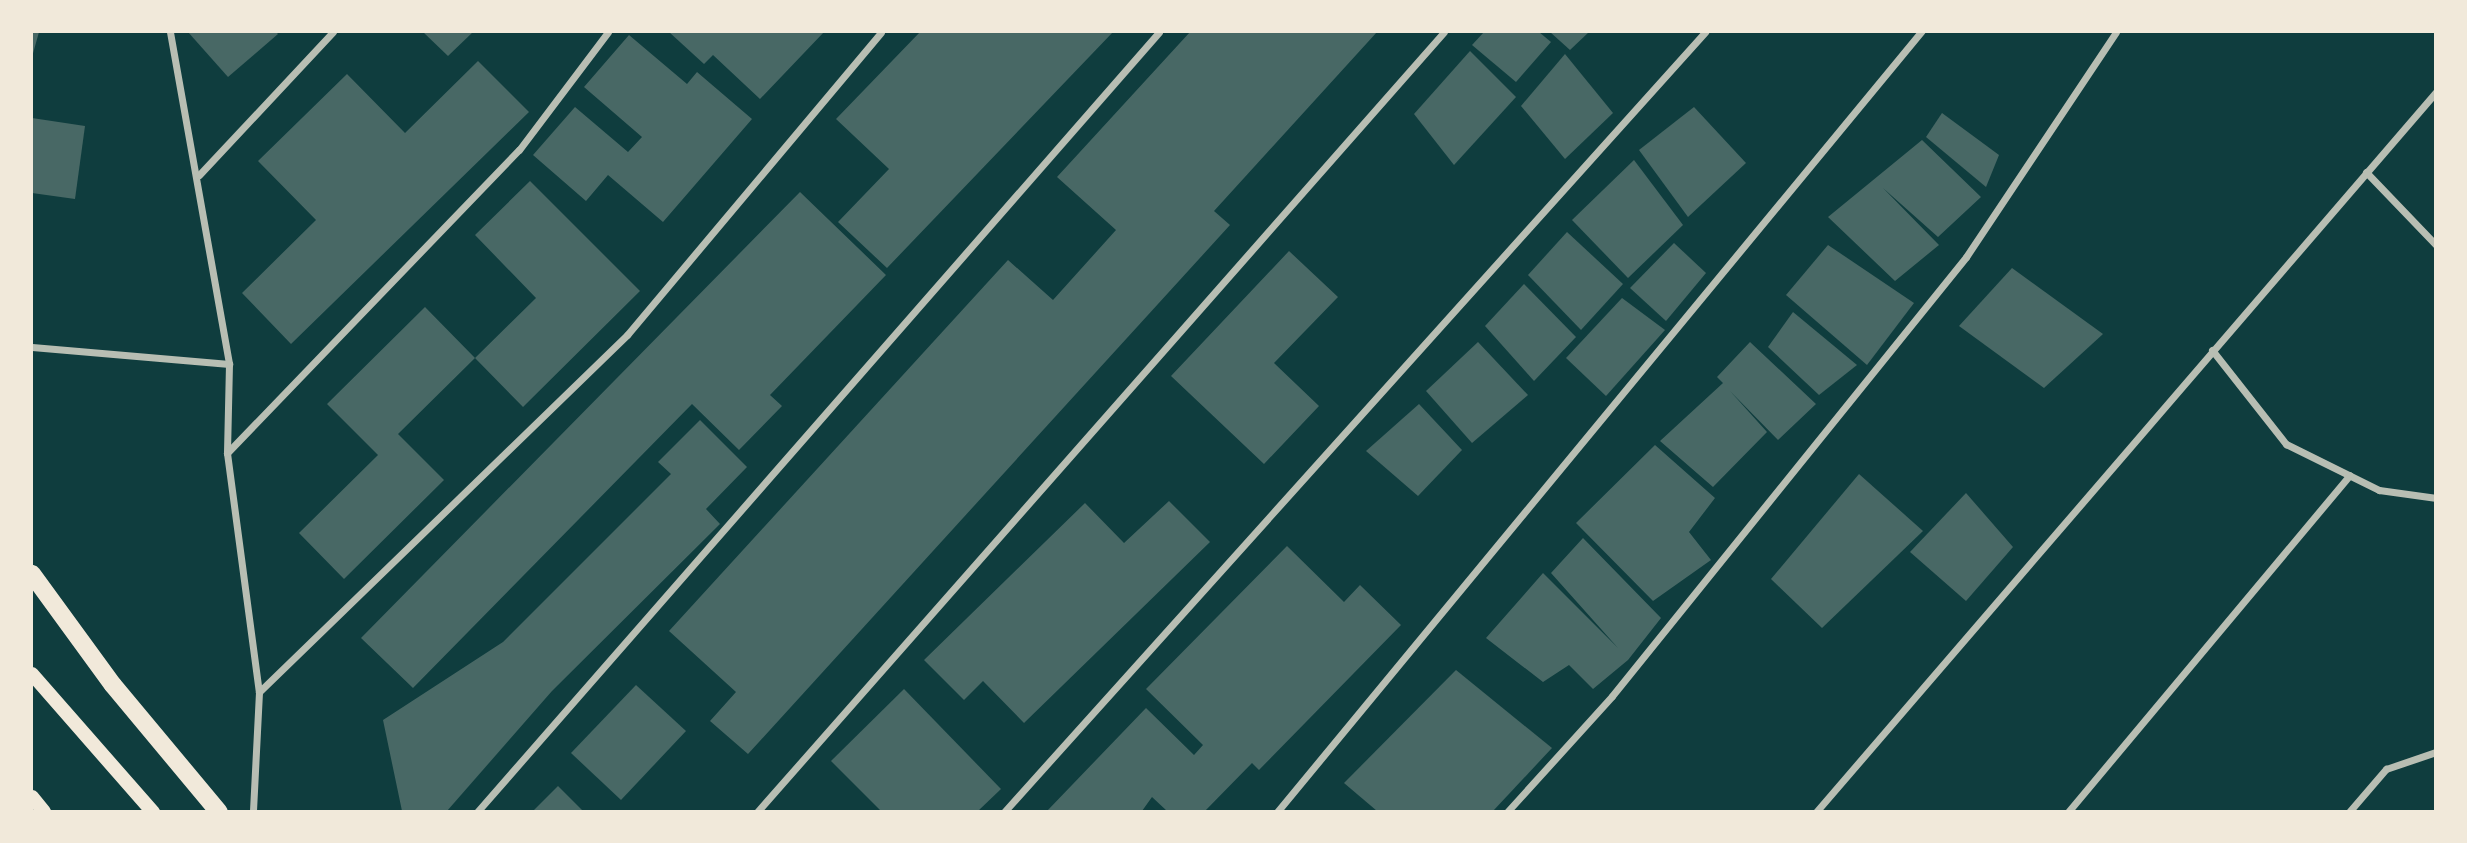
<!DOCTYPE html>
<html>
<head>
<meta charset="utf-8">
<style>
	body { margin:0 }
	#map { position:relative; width:2467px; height:843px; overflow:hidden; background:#0f3d3e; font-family:"Nunito Sans",sans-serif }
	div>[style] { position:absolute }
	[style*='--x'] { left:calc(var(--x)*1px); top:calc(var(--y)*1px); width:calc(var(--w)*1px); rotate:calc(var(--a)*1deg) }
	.building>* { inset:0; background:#486865 }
	.minor>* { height:7px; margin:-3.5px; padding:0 3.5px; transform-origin:3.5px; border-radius:3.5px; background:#b8beb3 }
	.secondary>* { height:14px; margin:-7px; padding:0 7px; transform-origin:7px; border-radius:7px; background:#f1e9da }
	.primary>* { height:18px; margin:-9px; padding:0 9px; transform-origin:9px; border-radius:9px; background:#f1e9da }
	span { translate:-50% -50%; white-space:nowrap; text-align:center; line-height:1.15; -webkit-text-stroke:7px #f1e9da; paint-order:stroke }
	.frame { position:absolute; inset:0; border:33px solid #f1e9da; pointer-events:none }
</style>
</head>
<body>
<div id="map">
	<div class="building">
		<i style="clip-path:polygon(32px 32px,39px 32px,32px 57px)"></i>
		<i style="clip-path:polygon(188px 32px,276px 32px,278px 34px,228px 77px)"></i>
		<i style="clip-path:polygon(423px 32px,473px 32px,448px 56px)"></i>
		<i style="clip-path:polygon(669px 32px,824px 32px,760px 99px,713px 55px,704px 64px)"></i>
		<i style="clip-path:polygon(920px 32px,1113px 32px,887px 268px,838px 222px,889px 169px,836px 119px)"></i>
		<i style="clip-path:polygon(1190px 32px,1377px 32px,1214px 211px,1230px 225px,748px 754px,710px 721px,736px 692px,669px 631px,1008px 260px,1053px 300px,1116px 230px,1057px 177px)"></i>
		<i style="clip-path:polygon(1484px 32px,1539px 32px,1551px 42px,1516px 82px,1472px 45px)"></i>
		<i style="clip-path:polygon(1550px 32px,1589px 32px,1570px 50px)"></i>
		<i style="clip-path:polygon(629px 35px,687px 84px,697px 72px,752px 119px,663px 222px,608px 175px,586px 201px,533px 155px,575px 107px,628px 152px,642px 137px,584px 87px)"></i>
		<i style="clip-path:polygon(1470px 51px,1516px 97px,1454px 165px,1414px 114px)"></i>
		<i style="clip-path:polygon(1565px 54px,1613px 113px,1565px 159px,1521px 106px)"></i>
		<i style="clip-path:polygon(478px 61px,529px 112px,291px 344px,242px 293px,316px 220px,258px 161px,347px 74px,405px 133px)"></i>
		<i style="clip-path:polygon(1694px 107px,1746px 163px,1688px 217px,1639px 150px)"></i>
		<i style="clip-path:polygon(1942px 113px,1999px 155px,1986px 187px,1926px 137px)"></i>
		<i style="clip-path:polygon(32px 118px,85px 126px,75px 199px,32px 193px)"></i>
		<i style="clip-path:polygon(1922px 140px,1981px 197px,1938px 237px,1883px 188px,1939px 245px,1895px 281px,1828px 217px)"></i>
		<i style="clip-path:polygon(1634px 160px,1683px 225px,1628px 278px,1572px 220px)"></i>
		<i style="clip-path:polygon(530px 181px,640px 291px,523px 407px,475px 358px,398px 434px,444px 480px,344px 579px,299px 533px,378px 455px,327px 404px,425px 307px,475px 358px,536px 298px,475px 235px)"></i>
		<i style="clip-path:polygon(800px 192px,886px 275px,770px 395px,782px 406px,739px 450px,692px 404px,413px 688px,361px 638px)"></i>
		<i style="clip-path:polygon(1567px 232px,1623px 284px,1581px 330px,1528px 275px)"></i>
		<i style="clip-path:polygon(1674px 243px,1706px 273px,1666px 321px,1630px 288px)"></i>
		<i style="clip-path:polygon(1828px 245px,1914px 303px,1867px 365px,1786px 295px)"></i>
		<i style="clip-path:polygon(1289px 251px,1338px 297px,1274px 363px,1319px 406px,1264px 464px,1171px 376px)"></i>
		<i style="clip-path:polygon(2012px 268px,2103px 334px,2044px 388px,1959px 326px)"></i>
		<i style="clip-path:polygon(1524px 284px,1576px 337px,1534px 381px,1485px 326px)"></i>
		<i style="clip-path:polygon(1622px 298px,1665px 330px,1606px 396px,1566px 358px)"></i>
		<i style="clip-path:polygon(1793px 312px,1857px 365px,1819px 395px,1768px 347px)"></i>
		<i style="clip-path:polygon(1478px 342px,1528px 395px,1472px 443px,1426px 391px)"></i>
		<i style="clip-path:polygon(1750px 342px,1816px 404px,1778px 440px,1730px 391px,1767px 432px,1713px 487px,1660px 441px,1723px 383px,1717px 377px)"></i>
		<i style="clip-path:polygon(1419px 404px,1462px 450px,1418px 496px,1366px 451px)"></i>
		<i style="clip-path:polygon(700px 420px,747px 467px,706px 509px,720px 524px,552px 691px,447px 811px,402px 811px,383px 720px,503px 642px,671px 474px,658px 462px)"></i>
		<i style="clip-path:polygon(1655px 445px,1715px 498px,1689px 532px,1711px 560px,1653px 601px,1576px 523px)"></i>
		<i style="clip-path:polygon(1859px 474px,1923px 531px,1822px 628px,1771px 579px)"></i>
		<i style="clip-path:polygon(1966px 493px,2013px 547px,1966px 601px,1910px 552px)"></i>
		<i style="clip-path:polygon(1169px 501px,1210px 542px,1024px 723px,983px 681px,964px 700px,924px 660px,1085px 503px,1124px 543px)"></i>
		<i style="clip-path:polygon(1583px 538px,1661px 618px,1628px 660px,1593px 689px,1569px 665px,1543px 682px,1486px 638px,1543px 573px,1618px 648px,1551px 573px)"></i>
		<i style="clip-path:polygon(1287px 546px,1344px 602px,1360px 585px,1401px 625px,1259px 770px,1252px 763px,1205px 811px,1167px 811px,1152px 797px,1142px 811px,1047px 811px,1146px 708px,1194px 755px,1203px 745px,1146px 689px)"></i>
		<i style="clip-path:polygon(1456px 670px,1552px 748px,1493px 811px,1377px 811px,1344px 783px)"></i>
		<i style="clip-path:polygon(636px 685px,686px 731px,621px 800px,571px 753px)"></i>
		<i style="clip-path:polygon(904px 689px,1001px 789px,978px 811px,881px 811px,831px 761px)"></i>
		<i style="clip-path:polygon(558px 786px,583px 811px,533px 811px)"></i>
	</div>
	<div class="minor">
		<i style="--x:170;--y:32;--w:337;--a:79.9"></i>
		<i style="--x:229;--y:364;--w:89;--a:91.3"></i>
		<i style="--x:227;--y:453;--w:241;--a:82.4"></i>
		<i style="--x:259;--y:692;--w:120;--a:92.9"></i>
		<i style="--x:2366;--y:172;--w:101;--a:46.2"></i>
		<i style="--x:199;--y:175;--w:196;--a:-46.9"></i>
		<i style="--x:32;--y:347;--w:198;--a:4.9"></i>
		<i style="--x:2212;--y:350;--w:120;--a:51.8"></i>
		<i style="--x:2286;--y:444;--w:104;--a:26.3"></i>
		<i style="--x:2379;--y:490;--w:58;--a:8"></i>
		<i style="--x:227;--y:453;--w:421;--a:-46.1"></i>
		<i style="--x:519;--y:150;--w:148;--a:-53"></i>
		<i style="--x:259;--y:692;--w:513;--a:-44.13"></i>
		<i style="--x:627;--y:335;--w:395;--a:-50"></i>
		<i style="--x:477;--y:812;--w:1036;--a:-48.83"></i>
		<i style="--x:757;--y:812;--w:1039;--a:-48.63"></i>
		<i style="--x:1004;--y:812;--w:1049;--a:-48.05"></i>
		<i style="--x:1277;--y:812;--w:1012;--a:-50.46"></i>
		<i style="--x:1507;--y:812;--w:156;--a:-47.8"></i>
		<i style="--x:1612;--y:696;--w:564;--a:-51.12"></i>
		<i style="--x:1966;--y:257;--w:270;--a:-56.3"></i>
		<i style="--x:1816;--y:812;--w:950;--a:-49.27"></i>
		<i style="--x:2068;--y:812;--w:439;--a:-50.1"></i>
		<i style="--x:2349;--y:812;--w:57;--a:-49.3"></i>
		<i style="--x:2386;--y:769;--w:53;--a:-18.8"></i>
	</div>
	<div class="secondary">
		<i style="--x:32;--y:674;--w:184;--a:48.8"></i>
		<i style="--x:32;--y:797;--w:19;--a:51"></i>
	</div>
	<div class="primary">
		<i style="--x:32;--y:574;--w:137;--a:53.9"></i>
		<i style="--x:113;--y:685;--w:165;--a:50.2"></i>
	</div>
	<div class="frame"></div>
</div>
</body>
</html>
